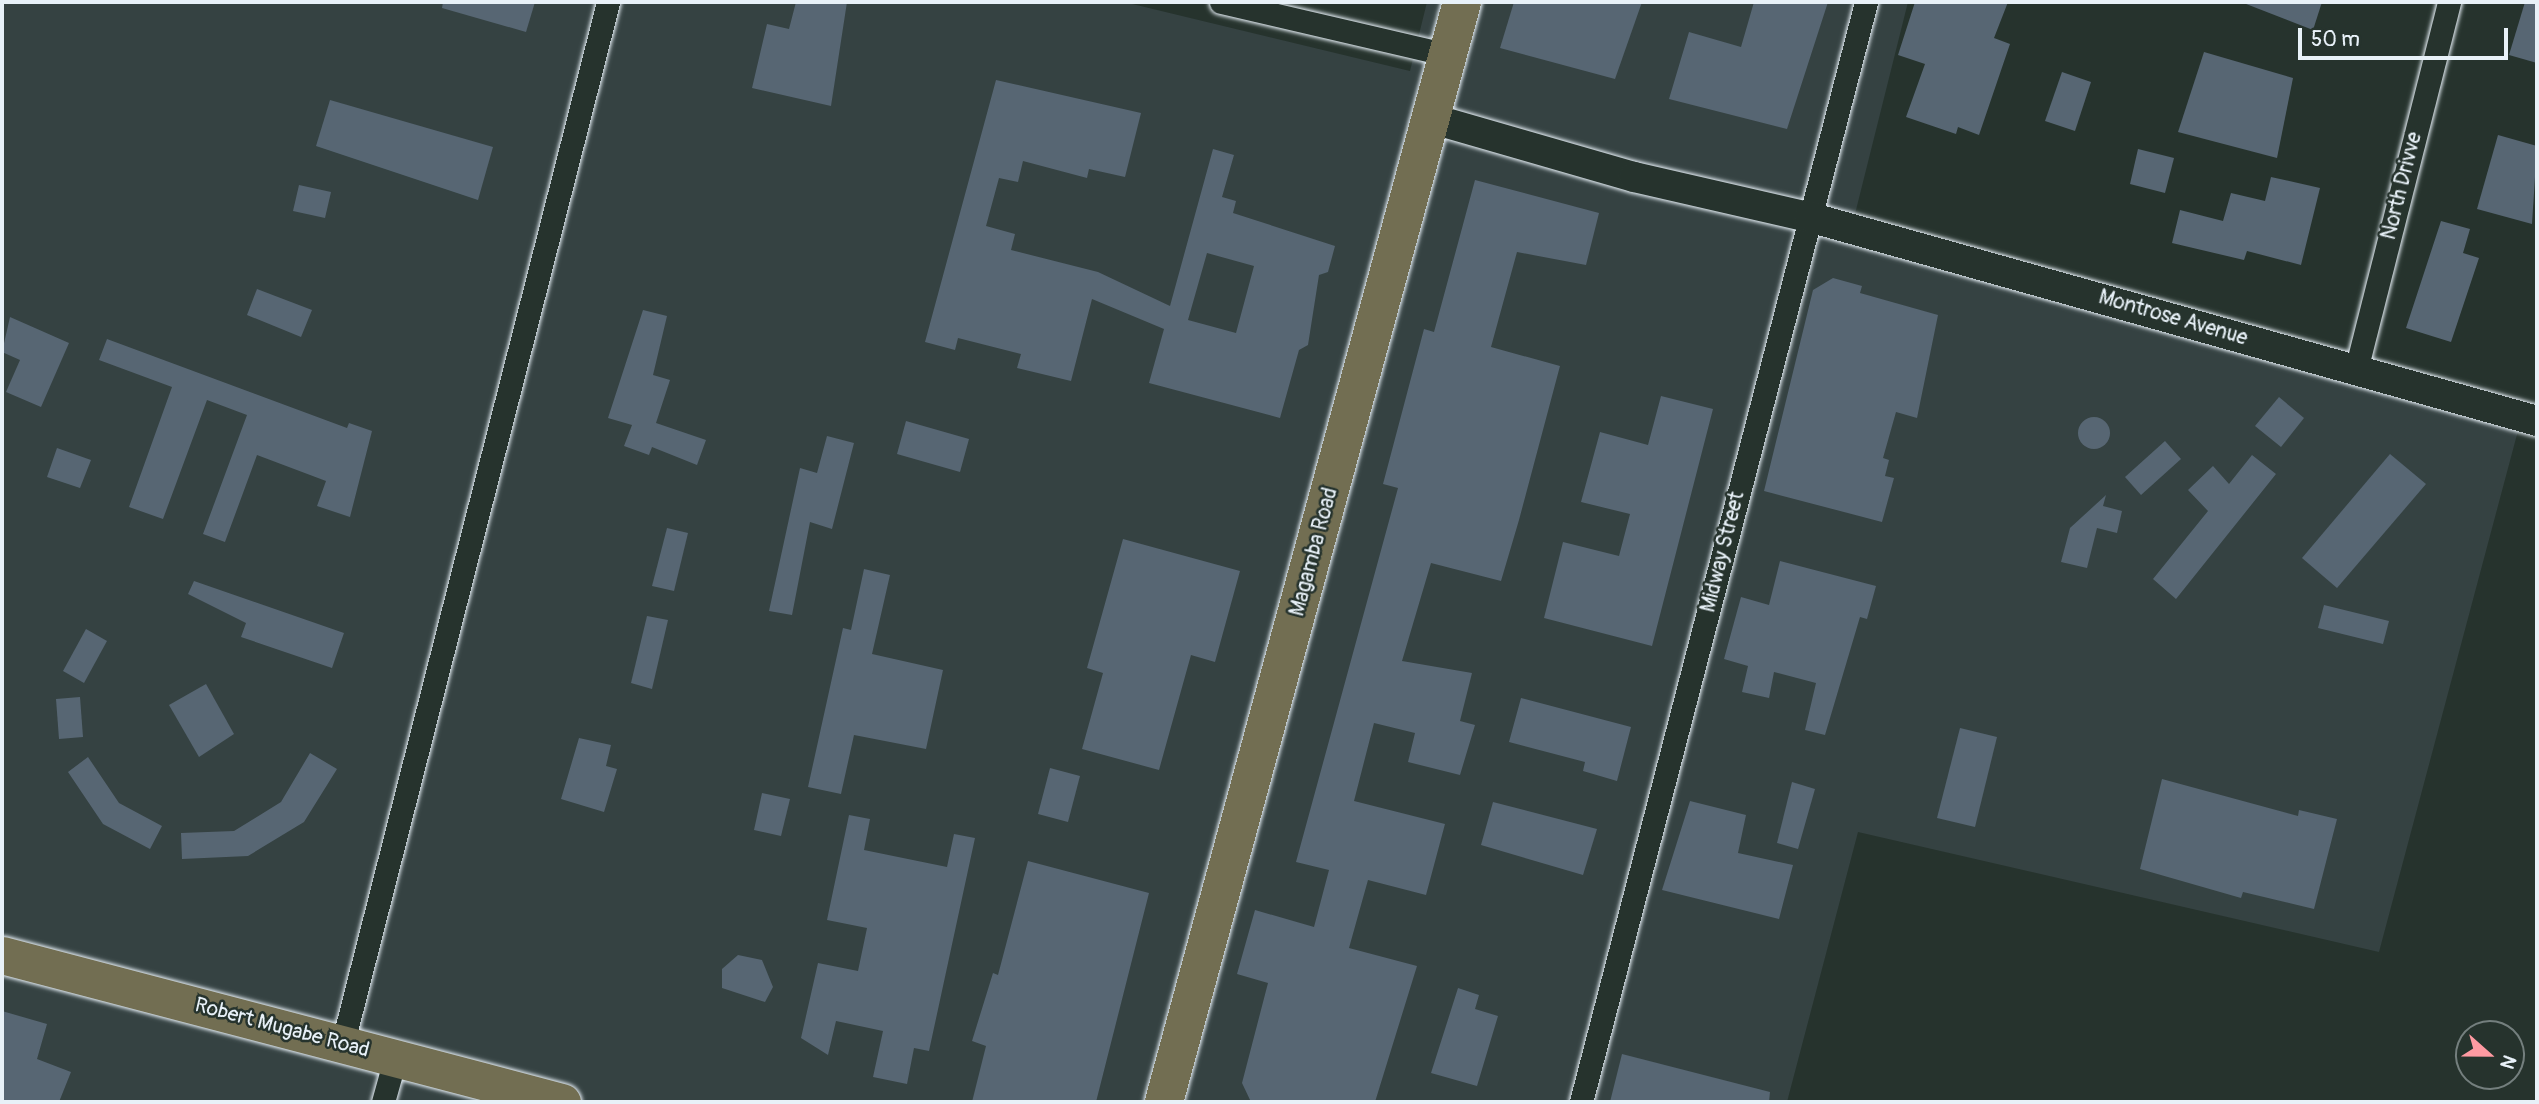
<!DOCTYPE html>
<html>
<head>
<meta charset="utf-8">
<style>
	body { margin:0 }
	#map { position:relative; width:2539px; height:1104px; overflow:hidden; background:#26332d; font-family:Pangolin,sans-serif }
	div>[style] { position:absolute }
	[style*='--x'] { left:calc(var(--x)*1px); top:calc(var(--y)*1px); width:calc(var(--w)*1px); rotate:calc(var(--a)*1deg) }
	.built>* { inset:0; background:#354242 }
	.building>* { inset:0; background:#576673 }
	.round { border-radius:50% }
	.roads { filter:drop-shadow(0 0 2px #e8f1f8) drop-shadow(0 0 2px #e8f1f8) }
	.minor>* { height:23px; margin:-11.5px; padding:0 11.5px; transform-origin:11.5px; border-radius:11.5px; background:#26332d }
	.tertiary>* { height:30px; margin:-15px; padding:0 15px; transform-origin:15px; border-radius:15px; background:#26332d }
	.primary>* { height:37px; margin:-18.5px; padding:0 18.5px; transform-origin:18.5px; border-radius:18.5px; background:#726e52 }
	.trunk>* { height:38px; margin:-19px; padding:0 19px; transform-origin:19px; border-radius:19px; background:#726e52 }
	span { translate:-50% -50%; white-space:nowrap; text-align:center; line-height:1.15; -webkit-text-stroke:5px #26332d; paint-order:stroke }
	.street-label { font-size:21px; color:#e8f1f8 }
	.frame { position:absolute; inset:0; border:4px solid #e8f1f8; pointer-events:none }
	.north { position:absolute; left:2455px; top:1020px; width:70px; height:70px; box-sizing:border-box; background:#26332d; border:2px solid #747f7e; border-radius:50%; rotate:111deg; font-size:19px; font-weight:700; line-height:28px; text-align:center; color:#e8f1f8 }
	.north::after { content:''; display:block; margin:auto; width:24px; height:32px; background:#ff9aa2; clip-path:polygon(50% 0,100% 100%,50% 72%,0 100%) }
	.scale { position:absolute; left:2298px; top:28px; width:210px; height:32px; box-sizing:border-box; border:4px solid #e8f1f8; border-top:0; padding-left:9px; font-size:21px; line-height:24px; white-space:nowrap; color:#e8f1f8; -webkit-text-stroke:5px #26332d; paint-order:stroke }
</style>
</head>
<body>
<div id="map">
	<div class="built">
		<i style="clip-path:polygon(2px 2px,1124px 2px,1410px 71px,1427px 2px,1908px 2px,1850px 234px,2519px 427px,2379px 952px,1858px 832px,1787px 1102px,2px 1102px)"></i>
	</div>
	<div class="building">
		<i style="clip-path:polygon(443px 2px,535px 2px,526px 32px,442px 8px)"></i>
		<i style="clip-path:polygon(796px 2px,847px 2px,831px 106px,752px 88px,767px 24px,789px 29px)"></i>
		<i style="clip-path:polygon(1514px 2px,1642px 2px,1615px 79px,1500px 48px)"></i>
		<i style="clip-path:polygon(1754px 2px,1828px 2px,1787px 129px,1669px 99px,1689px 32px,1741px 47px)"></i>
		<i style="clip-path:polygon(1915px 2px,2008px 2px,1994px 38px,2010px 44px,1979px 135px,1958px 127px,1956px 134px,1906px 117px,1925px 64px,1898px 55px)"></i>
		<i style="clip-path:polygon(2241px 2px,2322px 2px,2313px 30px)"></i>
		<i style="clip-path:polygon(2525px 2px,2537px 2px,2537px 63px,2509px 55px)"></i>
		<i style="clip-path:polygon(2204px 52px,2293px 78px,2277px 158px,2178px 132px)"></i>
		<i style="clip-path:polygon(2062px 72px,2091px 82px,2075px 131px,2045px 121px)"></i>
		<i style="clip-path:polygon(evenodd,996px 80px,1141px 113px,1125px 177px,1089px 169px,1087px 178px,1023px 161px,1018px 182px,999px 178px,986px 226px,1015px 234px,1011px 250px,1098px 272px,1170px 306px,1213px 149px,1234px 155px,1222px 197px,1236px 201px,1233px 213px,1335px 246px,1328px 272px,1319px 275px,1308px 345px,1299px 350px,1280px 418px,1149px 383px,1164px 329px,1092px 299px,1071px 381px,1017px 368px,1021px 354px,958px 338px,955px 350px,925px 342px,996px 80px,1207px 253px,1254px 266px,1236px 333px,1188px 320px,1207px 253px)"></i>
		<i style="clip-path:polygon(330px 100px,493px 147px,478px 200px,316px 146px)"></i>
		<i style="clip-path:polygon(2498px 135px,2537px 146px,2532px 224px,2477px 209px)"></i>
		<i style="clip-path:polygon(2138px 149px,2174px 158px,2165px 193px,2130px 184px)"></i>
		<i style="clip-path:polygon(2271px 177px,2320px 188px,2301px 265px,2247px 251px,2244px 260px,2172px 243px,2180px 210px,2223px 221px,2231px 193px,2265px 201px)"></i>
		<i style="clip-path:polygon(1475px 180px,1599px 213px,1586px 265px,1517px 252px,1491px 347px,1560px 366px,1519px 520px,1501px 581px,1431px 563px,1402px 661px,1472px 673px,1460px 721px,1475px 725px,1460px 775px,1408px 762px,1415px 733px,1374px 723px,1354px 801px,1445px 824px,1426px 895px,1368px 880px,1349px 948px,1417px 966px,1375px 1102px,1251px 1102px,1242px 1083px,1268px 983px,1237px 974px,1255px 910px,1314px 927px,1329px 870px,1296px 862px,1398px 488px,1383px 484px,1424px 329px,1434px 332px)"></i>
		<i style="clip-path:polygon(299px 185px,331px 192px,325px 218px,293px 211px)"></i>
		<i style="clip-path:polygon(2441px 221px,2470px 229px,2463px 253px,2479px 258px,2451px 342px,2406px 328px)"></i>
		<i style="clip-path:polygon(1833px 278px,1862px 286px,1860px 293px,1938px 315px,1917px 418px,1896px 412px,1883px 458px,1889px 460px,1885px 476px,1894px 478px,1882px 522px,1764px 491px,1813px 290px)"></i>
		<i style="clip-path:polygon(257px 289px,312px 310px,301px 337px,247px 315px)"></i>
		<i style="clip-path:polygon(643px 310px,667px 316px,653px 375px,670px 380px,656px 423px,706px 440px,697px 465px,652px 447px,649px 455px,624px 446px,632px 425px,608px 418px)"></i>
		<i style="clip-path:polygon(10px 317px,69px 343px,41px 407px,6px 392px,20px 360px,2px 352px)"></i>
		<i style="clip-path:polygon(107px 339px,347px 428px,349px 423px,372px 431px,350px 517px,317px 506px,326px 481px,257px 455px,225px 542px,203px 534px,247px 415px,207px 400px,163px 519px,129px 507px,172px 387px,99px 360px)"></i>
		<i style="clip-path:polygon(1661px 396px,1713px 409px,1652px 646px,1544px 618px,1563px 542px,1619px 556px,1630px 514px,1581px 502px,1600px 432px,1648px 445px)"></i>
		<i style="clip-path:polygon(2279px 397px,2304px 418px,2281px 447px,2255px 426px)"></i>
		<i class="round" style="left:2078px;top:417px;width:32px;height:32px"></i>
		<i style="clip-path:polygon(906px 421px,969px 439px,960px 472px,897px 454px)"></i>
		<i style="clip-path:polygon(827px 436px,854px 443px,832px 529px,810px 522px,792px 615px,769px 611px,800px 468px,817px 473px)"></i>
		<i style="clip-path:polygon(2165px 441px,2181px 459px,2141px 495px,2125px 477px)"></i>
		<i style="clip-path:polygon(57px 448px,91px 460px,80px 488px,47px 477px)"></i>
		<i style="clip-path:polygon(2390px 454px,2426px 484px,2337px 588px,2302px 558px)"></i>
		<i style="clip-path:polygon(2252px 455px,2276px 474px,2176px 599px,2153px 579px,2208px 511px,2188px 490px,2213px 466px,2229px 484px)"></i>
		<i style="clip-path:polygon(2106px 495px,2103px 506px,2122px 511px,2117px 533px,2097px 528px,2087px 568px,2061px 562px,2070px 528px)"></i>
		<i style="clip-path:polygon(667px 528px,688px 533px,674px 591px,652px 586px)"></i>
		<i style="clip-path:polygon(1123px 539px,1240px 571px,1215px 662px,1191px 655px,1159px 770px,1082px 749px,1103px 673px,1087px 668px)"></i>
		<i style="clip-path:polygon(1780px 561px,1876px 586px,1867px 619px,1860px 617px,1825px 735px,1805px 730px,1816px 683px,1774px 672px,1769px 698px,1742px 692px,1748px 666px,1724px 659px,1741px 597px,1769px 605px)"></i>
		<i style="clip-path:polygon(864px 569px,890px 575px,872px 654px,943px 670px,926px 749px,854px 735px,841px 794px,808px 787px,843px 628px,851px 630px)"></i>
		<i style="clip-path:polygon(194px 581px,344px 633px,332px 668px,241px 637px,246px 623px,188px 594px)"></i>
		<i style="clip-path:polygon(2324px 605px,2389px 621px,2383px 644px,2318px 628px)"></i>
		<i style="clip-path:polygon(647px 616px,668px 620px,652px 689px,631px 683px)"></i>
		<i style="clip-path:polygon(86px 629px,107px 641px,84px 683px,63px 671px)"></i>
		<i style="clip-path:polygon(206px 684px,234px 734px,199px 757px,169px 705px)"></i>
		<i style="clip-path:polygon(80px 697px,83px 737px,59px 739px,56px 699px)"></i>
		<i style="clip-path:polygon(1521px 698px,1631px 727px,1617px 781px,1583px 771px,1585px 762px,1509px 742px)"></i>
		<i style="clip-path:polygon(1960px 728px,1997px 737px,1975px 827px,1937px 818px)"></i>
		<i style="clip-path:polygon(579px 738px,611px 745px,606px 766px,617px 769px,604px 812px,561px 799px)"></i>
		<i style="clip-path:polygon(310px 753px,337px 769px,304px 822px,248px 856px,182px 859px,181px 833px,234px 831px,281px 802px)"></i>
		<i style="clip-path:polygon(88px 757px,119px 803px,162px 826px,150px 849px,103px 824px,68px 772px)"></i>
		<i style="clip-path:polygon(1050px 768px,1080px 776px,1068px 822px,1038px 814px)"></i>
		<i style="clip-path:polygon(2162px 779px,2298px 816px,2299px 810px,2337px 819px,2314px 909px,2243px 892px,2241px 898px,2140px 869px)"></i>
		<i style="clip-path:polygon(1792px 782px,1815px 789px,1798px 849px,1777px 843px)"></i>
		<i style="clip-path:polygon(762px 793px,790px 799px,781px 836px,754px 830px)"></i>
		<i style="clip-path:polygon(1690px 801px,1746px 815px,1738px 853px,1793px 865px,1779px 919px,1662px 890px)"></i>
		<i style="clip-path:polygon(1493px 802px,1597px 829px,1583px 875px,1481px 845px)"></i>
		<i style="clip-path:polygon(849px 815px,870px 819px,864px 850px,947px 867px,954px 834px,975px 838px,929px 1051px,914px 1048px,907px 1084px,873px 1077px,883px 1031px,836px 1021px,828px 1055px,801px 1038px,818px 963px,858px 971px,867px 928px,827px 920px)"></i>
		<i style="clip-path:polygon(1028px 861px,1149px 893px,1096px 1102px,972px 1102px,986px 1046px,972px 1041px,993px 973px,998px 975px)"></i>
		<i style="clip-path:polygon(738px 955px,762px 960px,773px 987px,765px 1002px,722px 988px,722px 969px)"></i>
		<i style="clip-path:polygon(1458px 988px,1479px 995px,1475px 1009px,1498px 1016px,1477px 1086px,1431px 1073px)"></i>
		<i style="clip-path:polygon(2px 1011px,47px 1024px,37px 1059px,71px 1072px,59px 1102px,2px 1102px)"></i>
		<i style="clip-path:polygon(1622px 1054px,1770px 1092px,1769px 1102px,1610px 1102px)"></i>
	</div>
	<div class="roads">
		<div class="minor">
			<i style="--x:1221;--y:2;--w:234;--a:13.1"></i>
			<i style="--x:2356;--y:370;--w:380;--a:-75.8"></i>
			<i style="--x:343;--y:1042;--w:1073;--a:-75.7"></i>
			<i style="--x:383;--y:1102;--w:45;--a:-74.4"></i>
			<i style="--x:1581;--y:1102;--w:1136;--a:-75.47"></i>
		</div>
		<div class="tertiary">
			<i style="--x:1433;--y:119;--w:209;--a:16.1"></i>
			<i style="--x:1634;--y:177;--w:180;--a:12.9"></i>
			<i style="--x:1809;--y:217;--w:756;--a:15.65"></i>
		</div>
		<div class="primary">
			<i style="--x:2;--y:955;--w:579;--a:14.71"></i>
		</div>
		<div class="trunk">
			<i style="--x:1164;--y:1102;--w:1140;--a:-74.84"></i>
		</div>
	</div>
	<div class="street-label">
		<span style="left:2402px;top:186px;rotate:-76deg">North Drivve</span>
		<span style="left:2173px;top:318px;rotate:16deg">Montrose Avenue</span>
		<span style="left:1314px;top:552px;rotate:-75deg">Magamba Road</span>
		<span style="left:1723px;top:552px;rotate:-76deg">Midway Street</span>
		<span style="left:282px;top:1028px;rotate:15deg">Robert Mugabe Road</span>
	</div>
	<div class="frame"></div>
	<div class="north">N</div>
	<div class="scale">50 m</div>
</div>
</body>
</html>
